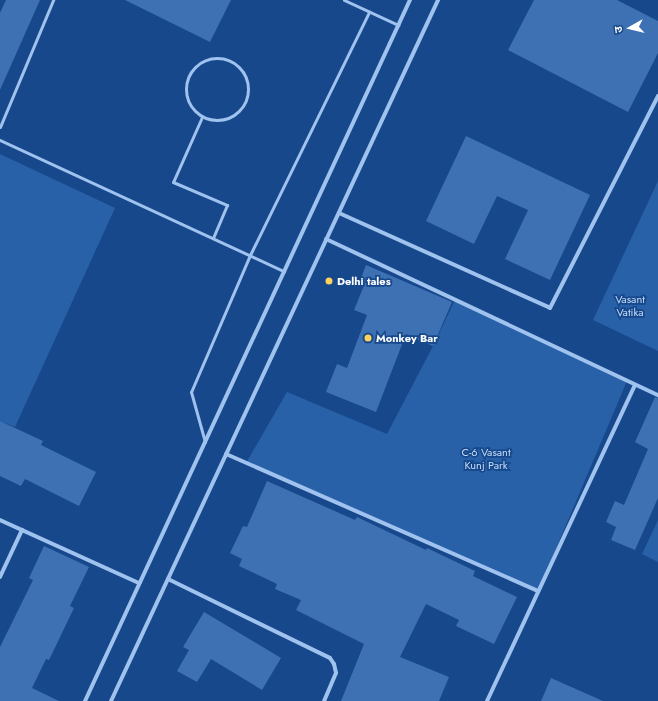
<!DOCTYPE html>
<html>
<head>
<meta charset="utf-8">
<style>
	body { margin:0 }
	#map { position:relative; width:658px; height:701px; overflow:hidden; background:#16488b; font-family:Jost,"Noto Sans Devanagari",sans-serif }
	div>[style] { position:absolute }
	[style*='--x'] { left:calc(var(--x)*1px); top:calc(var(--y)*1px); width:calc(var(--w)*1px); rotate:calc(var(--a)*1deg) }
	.green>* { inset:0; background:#2961a9 }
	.building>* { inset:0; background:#3e71b4 }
	.lane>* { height:3px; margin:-1.5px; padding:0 1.5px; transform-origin:1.5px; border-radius:1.5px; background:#9fc2ef }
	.lane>.ring { margin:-1.5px; padding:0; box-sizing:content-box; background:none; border:3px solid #9fc2ef; border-radius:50% }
	.street>* { height:4px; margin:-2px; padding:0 2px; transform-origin:2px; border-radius:2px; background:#9fc2ef }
	.dots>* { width:11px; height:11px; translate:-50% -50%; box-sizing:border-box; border:2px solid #16488b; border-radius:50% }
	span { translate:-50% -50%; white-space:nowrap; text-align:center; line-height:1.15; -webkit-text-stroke:3.5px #16488b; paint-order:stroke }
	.poi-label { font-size:11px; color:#fff; font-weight:700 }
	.left { translate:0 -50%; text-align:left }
	.park-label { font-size:11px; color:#c5ddfb }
	.north { position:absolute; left:610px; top:8px; width:40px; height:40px; -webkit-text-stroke:3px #16488b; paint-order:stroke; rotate:262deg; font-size:11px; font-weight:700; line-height:16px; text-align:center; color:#fff }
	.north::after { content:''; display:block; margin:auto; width:14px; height:18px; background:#fff; clip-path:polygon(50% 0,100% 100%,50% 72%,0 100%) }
</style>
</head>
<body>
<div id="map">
	<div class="green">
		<i style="clip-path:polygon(0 154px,115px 208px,15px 427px,0 421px)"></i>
		<i style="clip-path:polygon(658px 181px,658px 351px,593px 320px)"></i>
		<i style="clip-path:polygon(455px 300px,627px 381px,538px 591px,246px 463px,287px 392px,387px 434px,433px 346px)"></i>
		<i style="clip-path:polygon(658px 520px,658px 562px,642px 554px)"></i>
	</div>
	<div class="building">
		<i style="clip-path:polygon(6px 0,40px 0,0 90px,0 13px)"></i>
		<i style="clip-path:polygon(125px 0,231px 0,210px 42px)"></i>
		<i style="clip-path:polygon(534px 0,617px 0,658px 21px,658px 53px,628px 112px,508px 50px)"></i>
		<i style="clip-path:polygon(466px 136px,590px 195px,550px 280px,505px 259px,528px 210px,497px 196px,474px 244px,426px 221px)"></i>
		<i style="clip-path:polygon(366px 265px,452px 302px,433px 346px,406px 334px,376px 412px,326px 392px,337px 364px,347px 368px,367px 315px,354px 310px,365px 283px,360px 281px)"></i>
		<i style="clip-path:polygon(655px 397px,658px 398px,658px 498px,635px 550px,611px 540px,616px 527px,606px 522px,615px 501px,624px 505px,648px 449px,635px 442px)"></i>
		<i style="clip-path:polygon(0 421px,43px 441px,41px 445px,96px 472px,79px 506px,25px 479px,21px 486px,0 476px)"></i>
		<i style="clip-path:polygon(267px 481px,355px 520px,357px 517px,426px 550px,427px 548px,475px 571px,473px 576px,517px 597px,494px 644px,456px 626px,459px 620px,426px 604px,400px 657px,449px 677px,439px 701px,341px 701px,364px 644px,296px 610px,301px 600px,275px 589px,277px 584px,239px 566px,242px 559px,230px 553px,243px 526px,247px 527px)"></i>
		<i style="clip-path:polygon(44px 546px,89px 567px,70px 606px,74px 608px,49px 660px,46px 659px,32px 688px,59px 701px,0 701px,0 647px,33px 580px,29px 578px)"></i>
		<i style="clip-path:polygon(204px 612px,281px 658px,262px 690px,211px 659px,197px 682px,177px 671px,189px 650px,183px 647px)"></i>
		<i style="clip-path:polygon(551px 678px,603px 701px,541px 701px)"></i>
	</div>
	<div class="lane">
		<i style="--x:344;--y:0;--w:60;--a:24.8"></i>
		<i class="ring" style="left:186px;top:58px;width:59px;height:59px"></i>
		<i style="--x:202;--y:117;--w:71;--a:114"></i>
		<i style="--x:173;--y:182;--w:59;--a:23.1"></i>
		<i style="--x:227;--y:205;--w:36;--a:113"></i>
		<i style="--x:0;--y:127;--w:138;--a:-67.3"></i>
		<i style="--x:0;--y:140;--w:313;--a:24.8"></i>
		<i style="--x:205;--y:442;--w:52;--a:-105.6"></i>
		<i style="--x:191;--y:392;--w:149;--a:-66.7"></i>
		<i style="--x:250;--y:255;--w:271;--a:-63.9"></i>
	</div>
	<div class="street">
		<i style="--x:339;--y:213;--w:231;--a:24.2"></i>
		<i style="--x:550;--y:308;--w:238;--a:-63"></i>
		<i style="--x:326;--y:239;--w:367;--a:25.2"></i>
		<i style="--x:226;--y:454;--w:341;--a:23.7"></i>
		<i style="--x:0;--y:520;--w:153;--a:24.4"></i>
		<i style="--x:0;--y:577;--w:52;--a:-64.9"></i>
		<i style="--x:168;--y:579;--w:180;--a:26"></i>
		<i style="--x:330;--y:658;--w:7;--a:56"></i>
		<i style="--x:334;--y:664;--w:9;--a:77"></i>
		<i style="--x:336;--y:673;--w:30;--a:113"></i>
		<i style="--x:85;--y:701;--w:773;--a:-65.13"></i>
		<i style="--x:111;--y:701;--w:774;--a:-64.99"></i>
		<i style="--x:487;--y:701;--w:349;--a:-64.9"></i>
	</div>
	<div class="dots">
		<i style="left:329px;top:281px;background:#ffd25d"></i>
		<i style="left:368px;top:338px;background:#ffd25d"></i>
	</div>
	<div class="poi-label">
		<span class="left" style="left:337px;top:281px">Delhi tales</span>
		<span class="left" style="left:376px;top:338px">Monkey Bar</span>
	</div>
	<div class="park-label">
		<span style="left:630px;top:306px">Vasant<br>Vatika</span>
		<span style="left:486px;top:459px">C-6 Vasant<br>Kunj Park</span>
	</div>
	<div class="north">उ</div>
</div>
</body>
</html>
